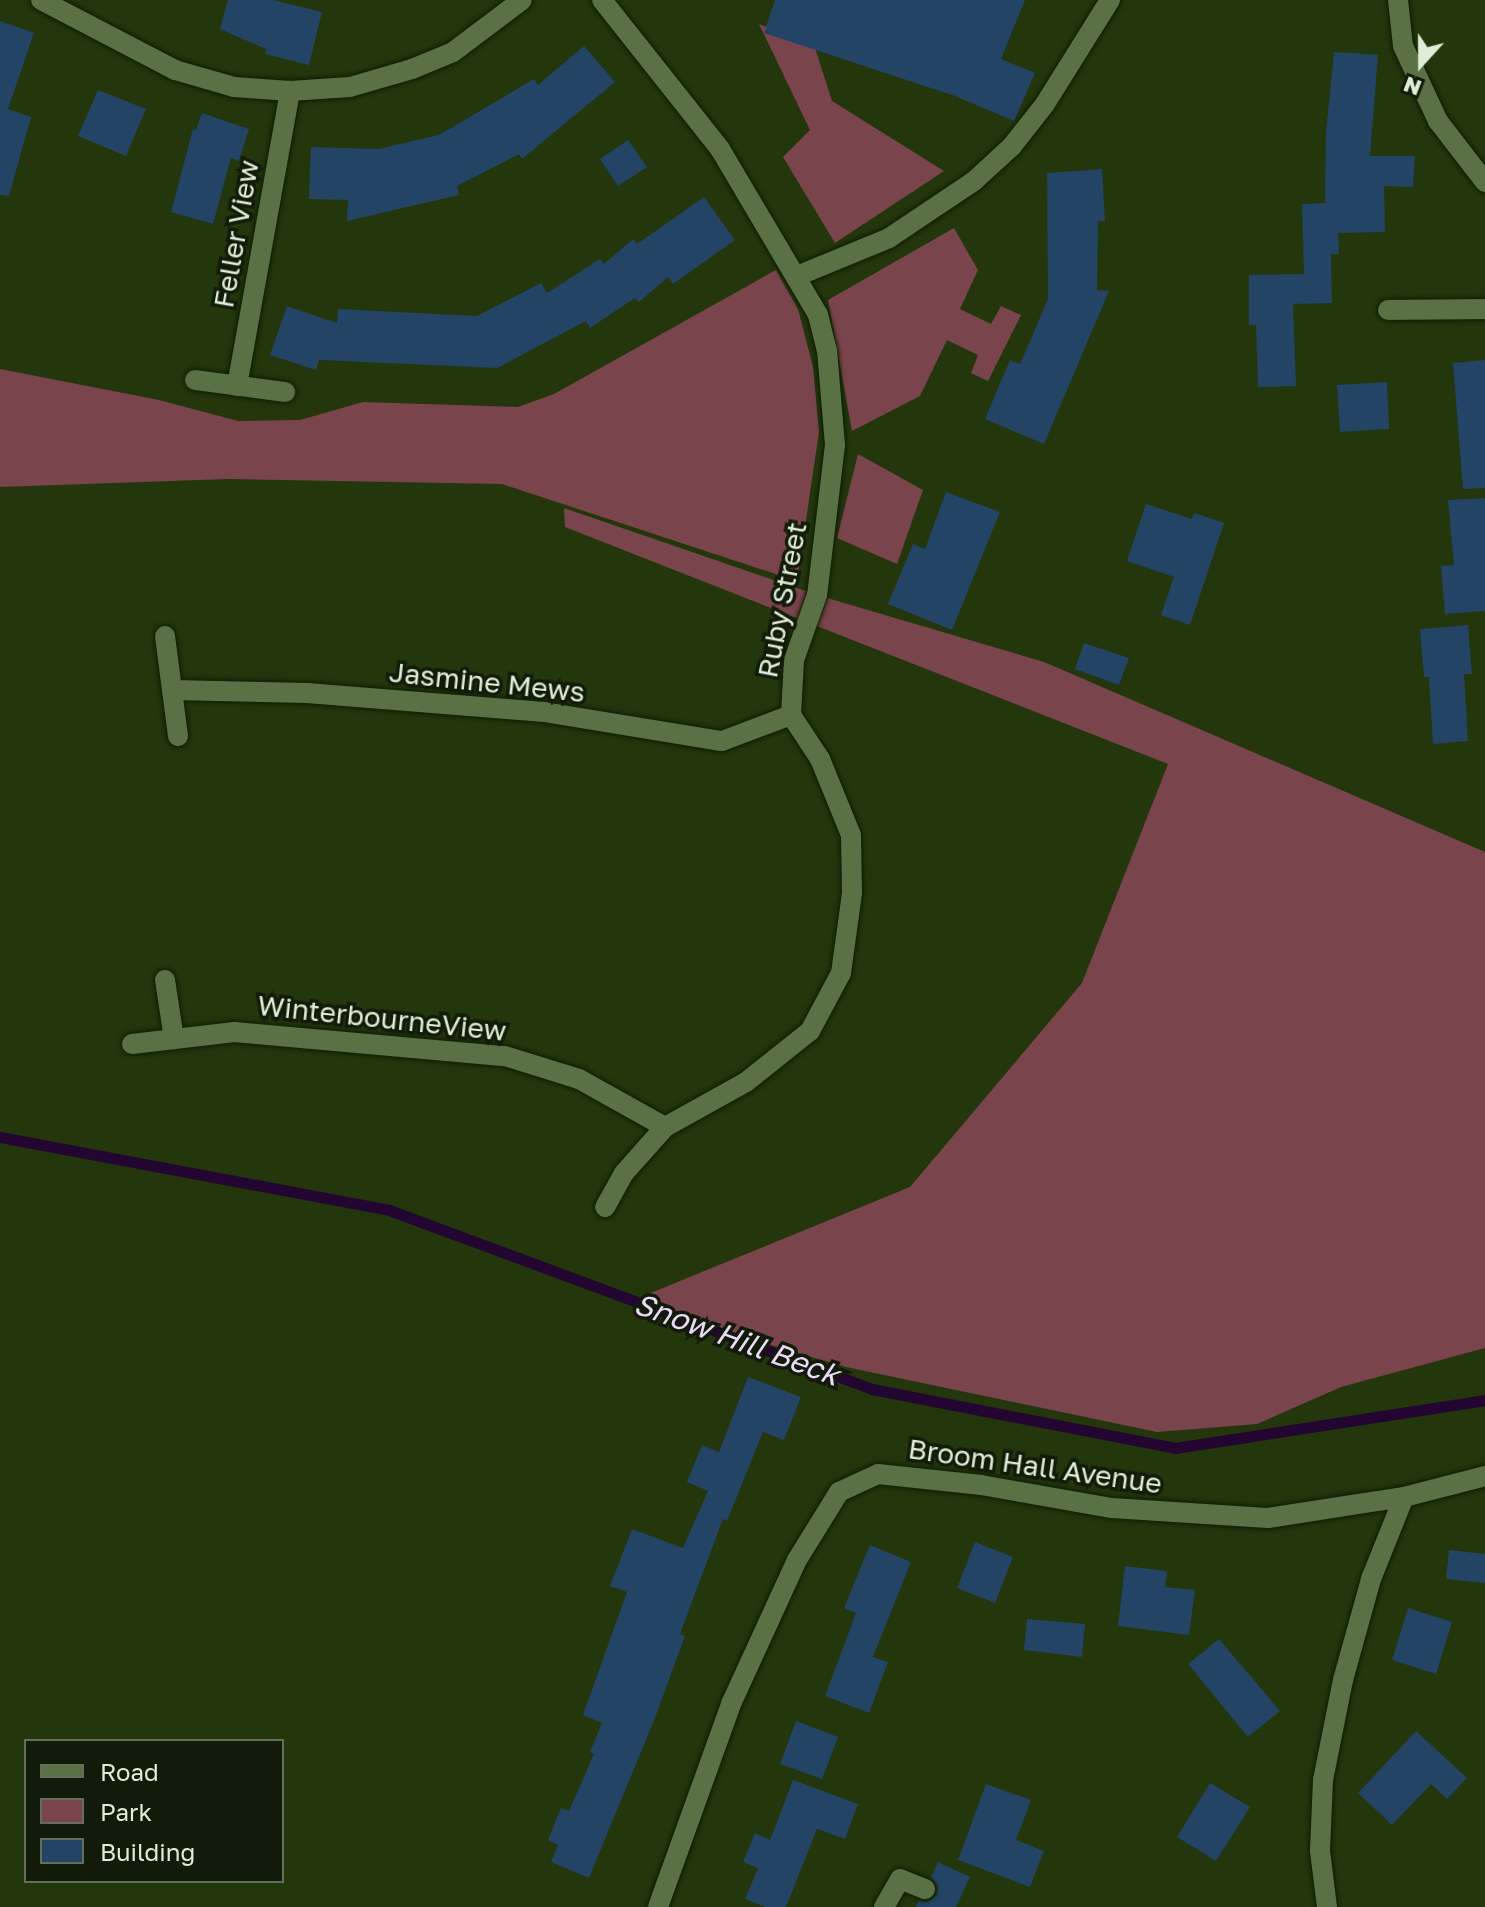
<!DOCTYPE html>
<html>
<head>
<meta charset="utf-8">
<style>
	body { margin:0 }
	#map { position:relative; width:1485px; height:1907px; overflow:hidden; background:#23360c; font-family:"Golos Text",sans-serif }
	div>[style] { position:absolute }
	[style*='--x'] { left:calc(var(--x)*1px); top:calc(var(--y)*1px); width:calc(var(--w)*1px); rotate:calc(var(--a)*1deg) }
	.green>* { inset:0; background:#7a444c }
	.stream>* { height:11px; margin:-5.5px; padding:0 5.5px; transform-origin:5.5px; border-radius:5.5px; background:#220531 }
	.building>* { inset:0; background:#234465 }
	.roads { filter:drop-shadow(0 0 2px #0e1c00) drop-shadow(0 0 2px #0e1c00) }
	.minor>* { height:20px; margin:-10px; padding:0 10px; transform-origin:10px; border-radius:10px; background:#5a7146 }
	span { translate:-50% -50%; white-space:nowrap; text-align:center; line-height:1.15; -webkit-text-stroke:7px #121b09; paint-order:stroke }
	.street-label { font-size:28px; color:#e0edd6 }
	.water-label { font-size:30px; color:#ebdaf9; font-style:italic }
	.legend { position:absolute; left:24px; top:1739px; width:260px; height:144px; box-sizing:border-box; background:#121b09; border:2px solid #646f5b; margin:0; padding:10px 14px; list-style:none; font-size:24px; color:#e0edd6 }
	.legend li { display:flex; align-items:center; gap:16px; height:40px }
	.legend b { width:40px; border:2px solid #646f5b }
	.north { position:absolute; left:1381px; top:24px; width:80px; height:80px; -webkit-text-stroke:6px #121b09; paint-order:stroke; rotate:201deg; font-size:22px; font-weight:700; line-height:32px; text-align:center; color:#e0edd6 }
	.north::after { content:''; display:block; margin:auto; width:28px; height:36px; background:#e0edd6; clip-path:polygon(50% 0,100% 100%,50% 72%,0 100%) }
</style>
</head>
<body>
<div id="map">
	<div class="green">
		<i style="clip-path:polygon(759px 24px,815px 48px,832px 101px,944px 171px,835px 243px,783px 157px,810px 130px)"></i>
		<i style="clip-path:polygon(954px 228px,978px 270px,960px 309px,991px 324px,1001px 306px,1021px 315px,988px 381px,971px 373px,978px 355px,947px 340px,920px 396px,852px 431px,828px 300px)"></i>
		<i style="clip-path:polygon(776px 270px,798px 309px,813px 367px,819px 432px,797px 581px,502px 484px,228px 479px,0 487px,0 369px,159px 400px,238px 421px,300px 420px,363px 402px,518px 407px,554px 394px)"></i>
		<i style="clip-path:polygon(858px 454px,923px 490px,897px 564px,837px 538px)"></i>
		<i style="clip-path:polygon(564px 508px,817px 595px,1044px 662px,1485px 852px,1485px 1348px,1341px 1387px,1257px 1424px,1157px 1432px,846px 1367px,626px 1303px,910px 1187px,1082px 983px,1168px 764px,565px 527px)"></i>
	</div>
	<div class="stream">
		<i style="--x:0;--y:1137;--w:396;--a:10.6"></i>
		<i style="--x:389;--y:1210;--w:515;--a:20.33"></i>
		<i style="--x:872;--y:1389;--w:309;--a:11"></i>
		<i style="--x:1175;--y:1448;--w:314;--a:-8.8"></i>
	</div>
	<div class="building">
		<i style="clip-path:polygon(228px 0,273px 0,322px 12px,309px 65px,265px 54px,266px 49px,220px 29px)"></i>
		<i style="clip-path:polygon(775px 0,1025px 0,1001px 59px,1035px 73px,1014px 121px,955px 96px,764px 33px)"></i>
		<i style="clip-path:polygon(0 21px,34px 33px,8px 109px,31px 117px,9px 196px,0 195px)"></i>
		<i style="clip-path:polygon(584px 46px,615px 82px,522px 159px,519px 154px,457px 186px,459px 195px,347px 221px,348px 200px,309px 199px,311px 147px,378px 149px,439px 135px,534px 79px,538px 85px)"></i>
		<i style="clip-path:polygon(1334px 52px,1378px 55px,1370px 156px,1415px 156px,1413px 187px,1384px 186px,1385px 232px,1338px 233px,1339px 254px,1331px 254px,1332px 303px,1293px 304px,1296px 386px,1258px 387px,1256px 325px,1249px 325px,1249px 275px,1304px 274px,1302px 204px,1325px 203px,1326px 132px)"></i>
		<i style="clip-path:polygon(98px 90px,146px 109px,126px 156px,78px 136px)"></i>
		<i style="clip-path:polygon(202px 113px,249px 129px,239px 161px,231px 158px,213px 224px,171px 212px,193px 129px,196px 130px)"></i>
		<i style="clip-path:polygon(628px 140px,647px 167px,618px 186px,600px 159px)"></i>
		<i style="clip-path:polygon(1102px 169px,1105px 221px,1098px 221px,1097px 290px,1109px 291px,1044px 444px,985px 419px,1010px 360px,1020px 364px,1048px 299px,1047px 173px)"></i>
		<i style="clip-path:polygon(704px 197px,735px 240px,673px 284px,668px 277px,639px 302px,635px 298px,590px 328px,586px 321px,497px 368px,319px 360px,316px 370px,270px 355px,287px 306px,337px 323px,338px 309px,477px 316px,541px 283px,547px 293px,600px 259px,604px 264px,633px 239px,637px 244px)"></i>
		<i style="clip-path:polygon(1485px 360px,1485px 488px,1463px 489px,1453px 363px)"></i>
		<i style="clip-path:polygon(1387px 382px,1389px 429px,1340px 432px,1337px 385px)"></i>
		<i style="clip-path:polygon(946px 492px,1000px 512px,952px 630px,888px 604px,913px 544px,925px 549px)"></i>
		<i style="clip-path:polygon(1485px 498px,1485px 611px,1445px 614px,1441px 566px,1454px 565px,1448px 500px)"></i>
		<i style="clip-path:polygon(1146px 504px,1192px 519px,1194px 513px,1224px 523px,1190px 625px,1161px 615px,1174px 577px,1127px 561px)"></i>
		<i style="clip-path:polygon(1468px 625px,1472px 674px,1464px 674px,1468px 741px,1433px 744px,1429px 677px,1424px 677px,1420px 629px)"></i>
		<i style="clip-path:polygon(1084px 643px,1129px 658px,1119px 685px,1075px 669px)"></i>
		<i style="clip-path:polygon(748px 1377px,801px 1397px,784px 1440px,763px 1432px,727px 1521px,723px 1519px,680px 1634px,685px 1636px,655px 1718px,589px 1878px,551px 1862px,558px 1845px,548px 1840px,561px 1808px,569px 1811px,594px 1754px,590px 1752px,602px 1723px,583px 1715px,627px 1592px,610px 1586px,632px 1529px,683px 1548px,708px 1491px,687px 1482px,702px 1445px,719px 1452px)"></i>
		<i style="clip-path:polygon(975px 1542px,1013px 1557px,995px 1603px,957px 1588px)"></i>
		<i style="clip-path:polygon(870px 1545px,911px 1562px,873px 1657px,888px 1662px,869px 1713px,825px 1696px,856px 1613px,844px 1608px)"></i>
		<i style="clip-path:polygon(1449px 1550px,1485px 1554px,1485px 1583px,1446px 1579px)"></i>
		<i style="clip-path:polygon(1125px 1566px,1167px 1571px,1165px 1587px,1195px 1590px,1189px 1635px,1118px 1626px)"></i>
		<i style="clip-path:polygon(1408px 1608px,1452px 1622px,1436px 1674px,1392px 1660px)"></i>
		<i style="clip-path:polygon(1027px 1619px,1085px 1624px,1082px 1657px,1024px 1650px)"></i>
		<i style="clip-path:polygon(1219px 1639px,1280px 1711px,1248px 1737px,1188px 1664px)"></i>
		<i style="clip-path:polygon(796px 1721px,838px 1737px,822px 1779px,780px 1764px)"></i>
		<i style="clip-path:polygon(1416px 1731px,1467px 1778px,1447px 1799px,1431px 1784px,1392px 1825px,1358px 1793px)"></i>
		<i style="clip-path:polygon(793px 1780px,858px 1804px,845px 1839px,817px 1829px,786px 1907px,765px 1907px,745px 1899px,758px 1868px,743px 1862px,755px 1833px,770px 1840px)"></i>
		<i style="clip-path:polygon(1210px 1783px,1250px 1807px,1216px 1861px,1177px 1837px)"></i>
		<i style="clip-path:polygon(986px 1784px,1031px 1800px,1016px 1840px,1044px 1851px,1030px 1887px,958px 1860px)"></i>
		<i style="clip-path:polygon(938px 1862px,970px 1877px,956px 1907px,916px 1907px,919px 1901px,928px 1902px,937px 1895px,938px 1886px,931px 1877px)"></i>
	</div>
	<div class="roads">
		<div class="minor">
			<i style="--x:41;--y:0;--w:151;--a:27.6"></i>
			<i style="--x:175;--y:70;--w:61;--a:16.1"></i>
			<i style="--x:234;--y:87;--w:56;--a:4.1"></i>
			<i style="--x:290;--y:91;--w:60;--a:-3.8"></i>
			<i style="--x:350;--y:87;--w:65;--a:-16.2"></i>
			<i style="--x:412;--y:69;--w:44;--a:-22.5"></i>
			<i style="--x:453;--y:52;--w:86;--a:-37"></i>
			<i style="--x:602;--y:0;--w:190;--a:51.6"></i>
			<i style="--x:720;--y:149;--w:193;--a:59.4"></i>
			<i style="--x:818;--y:315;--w:36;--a:76"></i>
			<i style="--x:827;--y:350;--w:95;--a:85.2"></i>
			<i style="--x:835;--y:445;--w:151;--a:96.8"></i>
			<i style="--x:817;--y:595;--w:69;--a:109.5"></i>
			<i style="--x:794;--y:660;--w:55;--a:93.1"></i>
			<i style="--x:791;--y:715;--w:53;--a:56.6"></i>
			<i style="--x:820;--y:759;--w:82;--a:67.8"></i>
			<i style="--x:851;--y:835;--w:58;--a:89"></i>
			<i style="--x:852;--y:893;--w:81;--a:97.8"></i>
			<i style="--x:841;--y:973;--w:66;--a:118.1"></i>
			<i style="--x:810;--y:1031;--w:82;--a:141.4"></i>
			<i style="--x:746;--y:1082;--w:93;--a:150.9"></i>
			<i style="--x:665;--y:1127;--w:62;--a:131.7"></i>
			<i style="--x:624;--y:1173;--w:39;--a:119"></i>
			<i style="--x:1398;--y:0;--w:46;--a:83.8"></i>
			<i style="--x:1403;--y:46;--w:83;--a:65"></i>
			<i style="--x:1438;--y:121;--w:77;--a:52.4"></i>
			<i style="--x:797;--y:276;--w:100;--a:-22.4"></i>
			<i style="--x:889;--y:238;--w:102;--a:-33.8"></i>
			<i style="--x:974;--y:181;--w:52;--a:-42.6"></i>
			<i style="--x:1012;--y:146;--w:53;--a:-51.8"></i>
			<i style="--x:1045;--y:104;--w:123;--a:-58"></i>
			<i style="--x:1388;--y:310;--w:97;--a:-0.6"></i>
			<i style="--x:195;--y:380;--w:91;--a:7.6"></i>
			<i style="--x:237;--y:386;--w:300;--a:-79.8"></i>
			<i style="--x:165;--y:636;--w:101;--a:82.6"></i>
			<i style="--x:172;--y:690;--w:135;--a:1.3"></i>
			<i style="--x:307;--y:693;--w:238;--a:4.6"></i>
			<i style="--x:544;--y:712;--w:180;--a:9.3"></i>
			<i style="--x:722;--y:741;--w:74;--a:-20.6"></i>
			<i style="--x:165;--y:980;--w:60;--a:81.3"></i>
			<i style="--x:132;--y:1044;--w:103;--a:-6.7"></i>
			<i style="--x:234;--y:1032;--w:272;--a:5.1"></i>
			<i style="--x:505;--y:1056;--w:77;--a:17.3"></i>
			<i style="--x:579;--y:1079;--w:98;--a:29.2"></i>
			<i style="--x:658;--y:1907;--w:216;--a:-70.2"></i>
			<i style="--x:731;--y:1704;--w:158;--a:-65.4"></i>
			<i style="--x:797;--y:1560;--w:80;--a:-58.3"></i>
			<i style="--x:839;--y:1492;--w:43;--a:-24.8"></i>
			<i style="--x:878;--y:1474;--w:104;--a:6.1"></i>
			<i style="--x:981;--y:1485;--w:133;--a:10"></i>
			<i style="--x:1112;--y:1508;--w:156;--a:3.7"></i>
			<i style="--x:1268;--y:1518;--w:138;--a:-8.8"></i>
			<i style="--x:1404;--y:1497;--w:84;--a:-14.5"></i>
			<i style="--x:884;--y:1907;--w:32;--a:-60"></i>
			<i style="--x:900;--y:1879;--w:27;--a:22"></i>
			<i style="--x:1327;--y:1907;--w:56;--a:-97.1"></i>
			<i style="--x:1320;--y:1851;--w:71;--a:-87.6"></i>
			<i style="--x:1323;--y:1780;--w:102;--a:-78.7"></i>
			<i style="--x:1343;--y:1680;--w:105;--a:-74.5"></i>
			<i style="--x:1371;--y:1579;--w:88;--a:-68.1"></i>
		</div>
	</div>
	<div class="street-label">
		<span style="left:236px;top:234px;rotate:-80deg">Feller View</span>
		<span style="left:782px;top:600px;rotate:-79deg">Ruby Street</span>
		<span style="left:487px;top:682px;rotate:6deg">Jasmine Mews</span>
		<span style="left:382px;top:1018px;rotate:6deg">WinterbourneView</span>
		<span style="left:1035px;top:1466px;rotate:8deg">Broom Hall Avenue</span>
	</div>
	<div class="water-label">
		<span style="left:737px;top:1339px;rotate:20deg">Snow Hill Beck</span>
	</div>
	<ul class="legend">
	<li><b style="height:10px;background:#5a7146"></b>Road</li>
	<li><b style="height:22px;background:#7a444c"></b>Park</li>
	<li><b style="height:22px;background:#234465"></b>Building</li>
	</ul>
	<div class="north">N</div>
</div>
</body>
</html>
